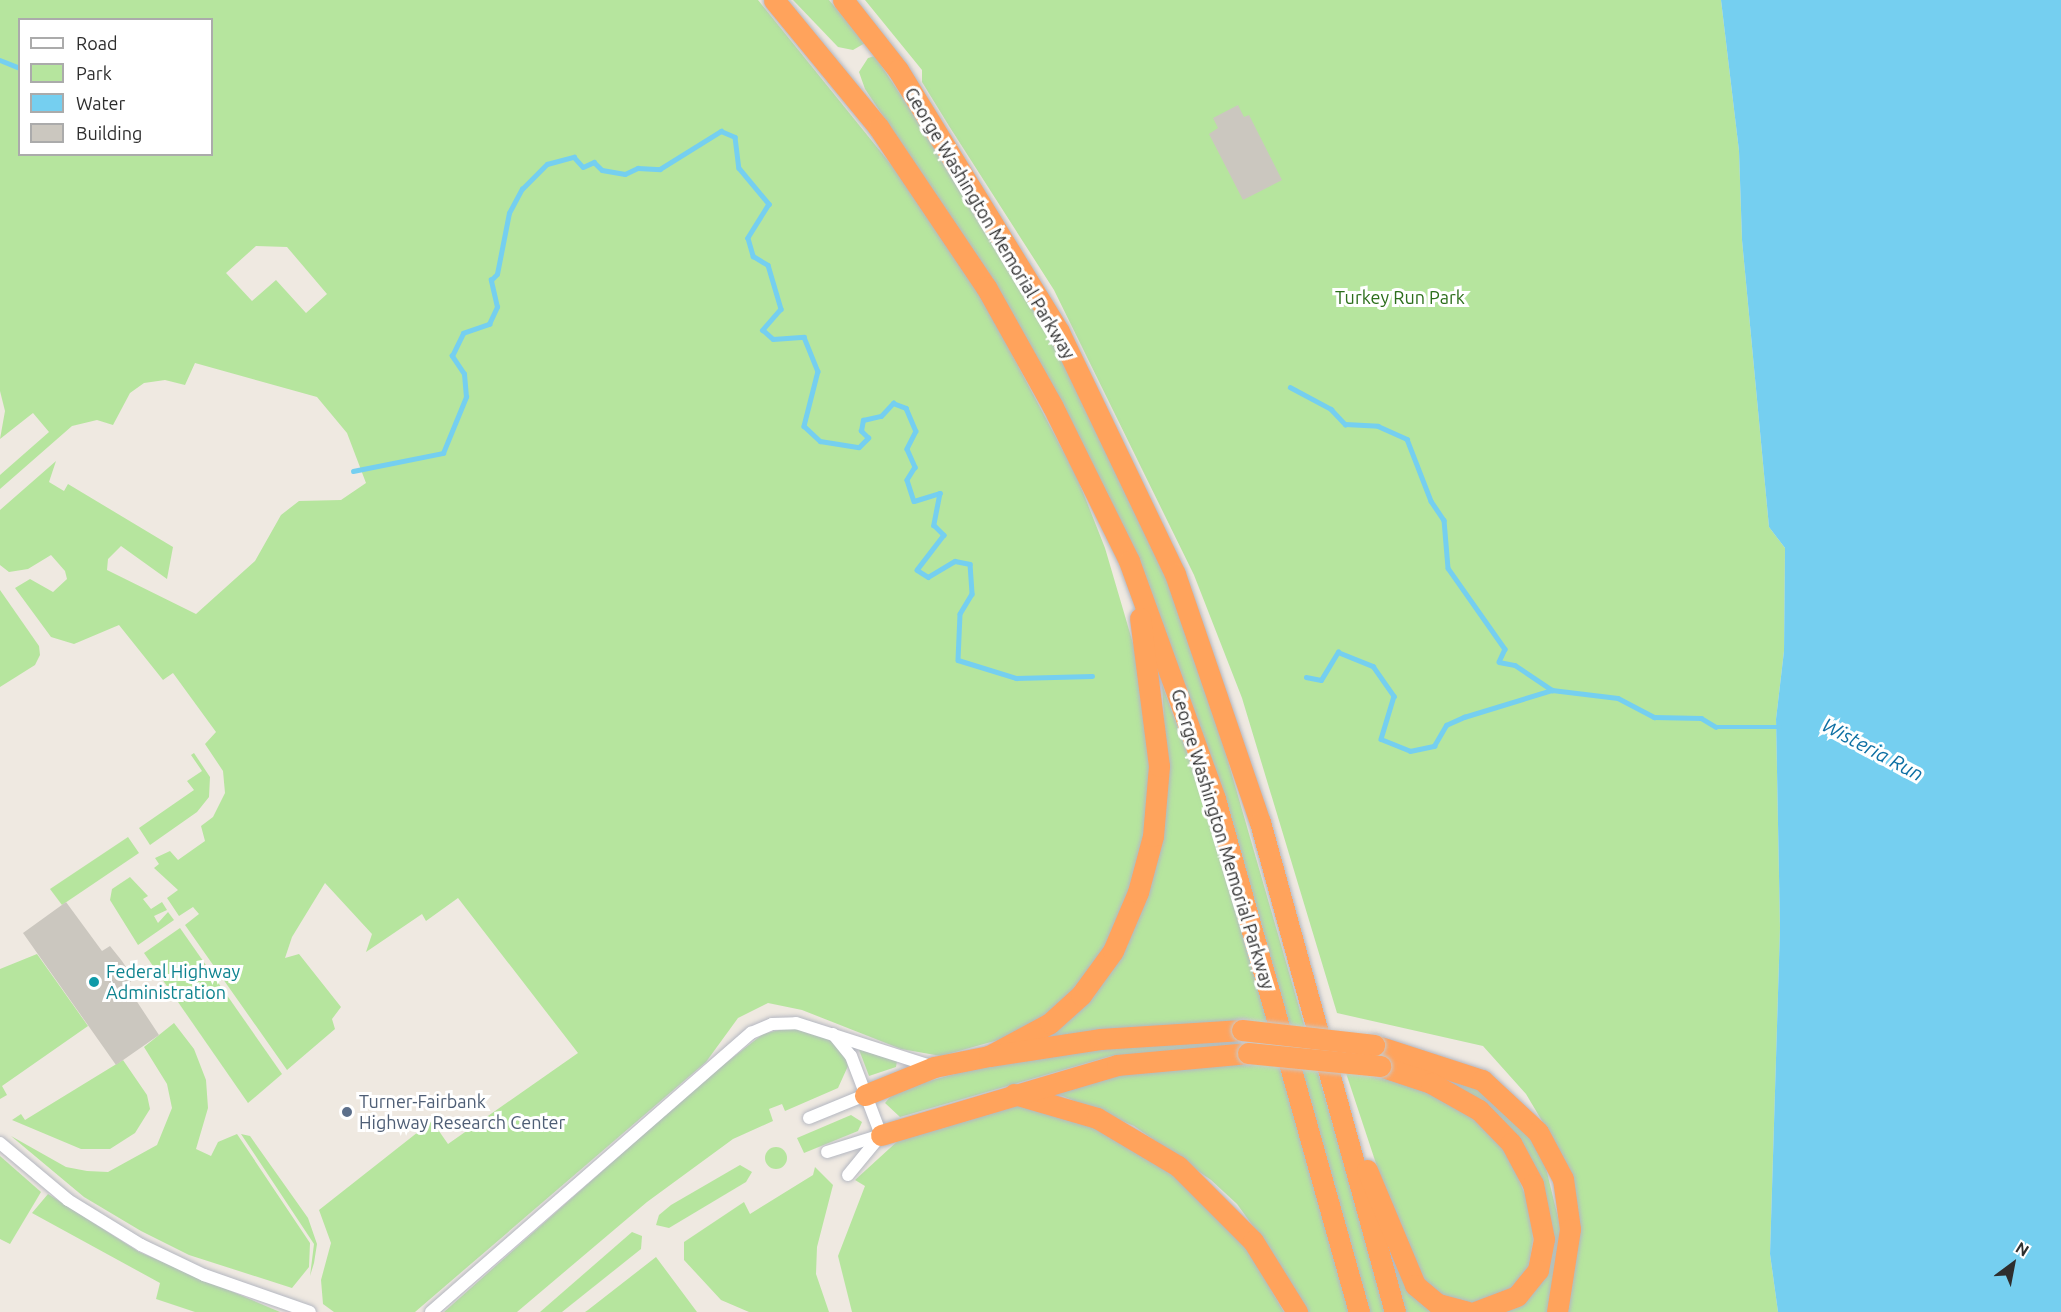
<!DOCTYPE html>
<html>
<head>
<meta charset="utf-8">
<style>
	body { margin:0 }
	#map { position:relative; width:2061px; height:1312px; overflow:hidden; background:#efe9e1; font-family:Ubuntu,sans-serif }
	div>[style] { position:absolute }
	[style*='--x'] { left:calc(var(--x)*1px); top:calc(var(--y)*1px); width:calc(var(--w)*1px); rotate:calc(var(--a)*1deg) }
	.green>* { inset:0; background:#b6e59e }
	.round { border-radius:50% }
	.water>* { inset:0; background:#75cff0 }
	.stream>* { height:4.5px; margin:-2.25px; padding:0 2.25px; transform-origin:2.25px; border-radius:2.25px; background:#75cff0 }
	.building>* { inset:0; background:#cbc7bf }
	.roads { filter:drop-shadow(0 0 2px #b4b7c1) drop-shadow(0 0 2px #b4b7c1) }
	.street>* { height:12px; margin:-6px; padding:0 6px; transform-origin:6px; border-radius:6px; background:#fff }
	.highway>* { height:21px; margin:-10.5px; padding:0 10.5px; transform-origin:10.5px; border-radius:10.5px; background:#ffa35c }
	.bridges { filter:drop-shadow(0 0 2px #c9c9c9) drop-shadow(0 0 2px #c9c9c9) }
	.highway-bridge>* { height:21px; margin:-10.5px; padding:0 10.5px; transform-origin:10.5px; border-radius:10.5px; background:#ffa35c }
	.dots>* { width:16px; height:16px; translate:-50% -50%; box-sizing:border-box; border:3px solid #fff; border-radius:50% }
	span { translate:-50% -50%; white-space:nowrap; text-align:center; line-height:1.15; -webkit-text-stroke:6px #fff; paint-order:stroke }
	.street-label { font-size:18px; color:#2e2e2e }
	.park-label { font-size:18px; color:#2c6e1b }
	.culture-label { font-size:18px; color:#0d838f }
	.left { translate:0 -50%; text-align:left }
	.service-label { font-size:18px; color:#4e5e75 }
	.water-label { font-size:20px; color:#0d6fa3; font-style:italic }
	.legend { position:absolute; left:18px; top:18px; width:195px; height:138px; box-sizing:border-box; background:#fff; border:2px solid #ababab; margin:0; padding:8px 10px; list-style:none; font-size:18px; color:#2e2e2e }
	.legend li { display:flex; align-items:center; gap:12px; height:30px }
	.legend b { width:30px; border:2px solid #ababab }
	.north { position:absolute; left:1983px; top:1234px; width:60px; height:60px; -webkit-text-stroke:4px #fff; paint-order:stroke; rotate:32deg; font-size:16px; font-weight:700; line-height:24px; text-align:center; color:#2e2e2e }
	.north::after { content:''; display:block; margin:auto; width:21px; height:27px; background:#2e2e2e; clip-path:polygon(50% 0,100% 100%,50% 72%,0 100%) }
</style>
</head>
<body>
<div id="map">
	<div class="green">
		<i style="clip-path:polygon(evenodd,0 0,758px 0,910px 188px,974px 283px,1077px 477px,1105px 548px,1137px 657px,1152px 794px,1140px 866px,1119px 923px,1091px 973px,1057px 1010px,1009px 1037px,941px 1056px,901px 1049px,802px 1010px,768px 1003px,738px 1018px,706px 1062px,415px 1312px,334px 1312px,323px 1304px,321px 1280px,331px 1243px,319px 1210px,432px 1121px,448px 1144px,578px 1053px,458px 898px,426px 921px,422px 914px,366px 952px,372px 934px,325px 883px,292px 937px,285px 958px,299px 954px,341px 1007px,332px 1019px,335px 1029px,287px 1070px,185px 925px,199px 914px,193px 907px,179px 916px,167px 898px,178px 890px,154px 868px,159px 864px,155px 858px,170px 851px,178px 860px,205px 841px,201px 826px,213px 817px,225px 793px,223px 771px,205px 744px,216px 732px,173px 673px,163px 680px,119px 625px,74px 644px,51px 637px,15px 588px,30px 579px,53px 592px,67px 579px,65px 571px,51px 555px,28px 569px,9px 572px,0 565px,0 510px,56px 461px,49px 482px,64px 491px,68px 484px,173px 547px,167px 579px,121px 546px,108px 559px,107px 570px,196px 614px,255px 561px,281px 515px,299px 501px,341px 500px,366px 483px,347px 433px,317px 397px,195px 363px,185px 385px,165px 380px,144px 383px,130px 393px,113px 425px,97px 420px,72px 426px,0 489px,0 475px,49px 432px,33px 413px,0 439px,5px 411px,0 391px,0 0,20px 20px,212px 20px,212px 154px,20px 154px,20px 20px,0 0,256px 246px,287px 247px,327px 294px,306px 313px,276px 280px,252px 301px,226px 273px,256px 246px)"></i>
		<i style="clip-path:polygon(793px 0,829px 0,865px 43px,853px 50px,838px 47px)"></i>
		<i style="clip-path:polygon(865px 0,1721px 0,1739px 151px,1742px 240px,1769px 527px,1785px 548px,1784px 651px,1776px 719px,1780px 928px,1770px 1254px,1778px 1312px,1565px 1312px,1578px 1230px,1551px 1136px,1526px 1094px,1483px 1046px,1337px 1013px,1242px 698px,1194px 575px,1054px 290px,949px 126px,922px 82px,922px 70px)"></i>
		<i style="clip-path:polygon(875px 56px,1018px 273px,1159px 557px,1215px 716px,1387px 1312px,1368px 1312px,1256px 905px,1173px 657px,920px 171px,865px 89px,859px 72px,868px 58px)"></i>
		<i style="clip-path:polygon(0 590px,39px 646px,40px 655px,35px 665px,0 687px)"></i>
		<i style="clip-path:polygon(1162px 684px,1218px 837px,1275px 1023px,1034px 1040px,1115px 962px,1165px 737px)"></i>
		<i style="clip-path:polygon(194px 753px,210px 777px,209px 797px,197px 812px,150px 845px,139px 828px,194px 790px,187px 781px,202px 771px,191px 755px)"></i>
		<i style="clip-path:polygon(128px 837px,139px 853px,62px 905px,50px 889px)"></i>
		<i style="clip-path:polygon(130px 877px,148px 896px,143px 899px,151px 909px,162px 902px,167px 910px,154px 916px,158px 923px,168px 912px,174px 920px,138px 945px,110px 900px,112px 889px)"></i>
		<i style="clip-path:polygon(180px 928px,282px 1074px,248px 1103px,144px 953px)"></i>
		<i style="clip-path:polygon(37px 954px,88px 1026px,2px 1086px,7px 1095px,0 1099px,0 969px)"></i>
		<i style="clip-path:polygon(174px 1023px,194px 1049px,206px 1080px,208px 1108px,196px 1149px,211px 1156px,218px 1142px,237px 1134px,310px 1243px,309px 1267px,292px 1288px,189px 1255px,141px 1231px,84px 1197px,11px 1136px,66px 1167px,87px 1171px,108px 1172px,157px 1145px,172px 1108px,167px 1084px,144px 1047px)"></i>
		<i style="clip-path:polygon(791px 1027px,814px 1031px,834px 1042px,844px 1054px,848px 1066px,838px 1088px,785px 1111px,782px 1104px,769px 1109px,773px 1121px,733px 1139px,647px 1202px,517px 1312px,444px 1312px,709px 1076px,763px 1034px)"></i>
		<i style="clip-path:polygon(1240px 1039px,1242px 1045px,1111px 1056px,900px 1117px,885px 1103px,896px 1090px,1010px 1059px,1082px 1047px)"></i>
		<i style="clip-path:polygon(858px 1047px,897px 1061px,896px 1067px,869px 1076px)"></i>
		<i style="clip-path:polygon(1404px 1059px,1469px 1082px,1522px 1127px,1544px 1160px,1562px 1234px,1548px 1312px,1500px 1312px,1541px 1271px,1527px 1159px)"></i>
		<i style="clip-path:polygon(123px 1060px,147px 1095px,150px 1109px,135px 1133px,110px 1149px,81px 1149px,12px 1120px,21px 1114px,25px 1120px)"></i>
		<i style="clip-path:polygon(1194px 1062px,1285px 1065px,1351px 1312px,1307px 1312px,1271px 1251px,1237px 1204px,1211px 1180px,1134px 1126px,1053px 1092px,1111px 1074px)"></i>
		<i style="clip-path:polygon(1346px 1073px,1391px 1079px,1443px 1097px,1472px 1116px,1506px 1148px,1531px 1209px,1533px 1240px,1528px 1271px,1508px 1294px,1483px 1306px,1450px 1303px,1420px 1281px,1405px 1251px)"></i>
		<i style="clip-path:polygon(1012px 1102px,1101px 1128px,1180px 1176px,1241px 1238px,1284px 1312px,852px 1312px,838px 1256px,865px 1186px,855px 1180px,901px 1138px)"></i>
		<i style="clip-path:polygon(851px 1115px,862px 1122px,858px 1131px,804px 1153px,797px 1138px)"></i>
		<i style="clip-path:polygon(241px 1134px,250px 1136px,308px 1218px,317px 1244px,314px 1263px,310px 1276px,314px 1244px)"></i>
		<i class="round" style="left:765px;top:1147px;width:22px;height:22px"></i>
		<i style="clip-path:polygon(0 1156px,41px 1192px,10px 1244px,0 1239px)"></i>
		<i style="clip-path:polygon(740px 1165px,752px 1172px,746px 1182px,669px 1228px,656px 1225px,659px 1215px,671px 1205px)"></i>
		<i style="clip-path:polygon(815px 1167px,833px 1185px,817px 1247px,816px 1274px,829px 1312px,749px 1312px,721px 1300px,684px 1260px,684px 1242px,744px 1202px,750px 1214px,813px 1175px)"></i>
		<i style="clip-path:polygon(48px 1194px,139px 1252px,280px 1312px,195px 1312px,156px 1299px,160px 1283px,32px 1213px)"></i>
		<i style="clip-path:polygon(1379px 1209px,1439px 1312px,1403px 1312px)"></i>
		<i style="clip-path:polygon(632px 1232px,642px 1236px,641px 1249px,562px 1312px,540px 1312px)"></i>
		<i style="clip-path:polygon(656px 1257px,697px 1312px,585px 1312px,588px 1310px)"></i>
	</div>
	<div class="water">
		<i style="clip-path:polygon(1721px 0,2061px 0,2061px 1312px,1778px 1312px,1770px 1254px,1780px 928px,1776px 719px,1784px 651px,1785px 548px,1769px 527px,1742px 240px,1739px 151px)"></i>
	</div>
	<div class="stream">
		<i style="--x:0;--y:60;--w:22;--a:22"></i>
		<i style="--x:1290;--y:387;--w:47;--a:28.2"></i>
		<i style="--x:1331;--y:409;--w:21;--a:47"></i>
		<i style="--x:1345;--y:424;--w:33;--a:3"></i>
		<i style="--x:1378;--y:426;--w:32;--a:24"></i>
		<i style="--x:1407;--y:439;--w:66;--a:68.8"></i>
		<i style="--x:1431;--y:501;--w:23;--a:56"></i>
		<i style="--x:1444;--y:520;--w:48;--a:85.2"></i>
		<i style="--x:1448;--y:568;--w:99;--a:54.9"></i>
		<i style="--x:1505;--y:649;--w:14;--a:115"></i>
		<i style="--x:1499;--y:662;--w:16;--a:11"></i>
		<i style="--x:1515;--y:665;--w:45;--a:34"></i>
		<i style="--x:353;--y:471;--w:92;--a:-11.3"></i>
		<i style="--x:443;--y:453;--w:61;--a:-67.7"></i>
		<i style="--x:466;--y:397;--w:23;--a:-95"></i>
		<i style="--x:464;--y:374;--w:22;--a:-124"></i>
		<i style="--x:452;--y:356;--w:25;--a:-64"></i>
		<i style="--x:463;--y:333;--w:28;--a:-19"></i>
		<i style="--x:489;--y:324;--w:19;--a:-65"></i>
		<i style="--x:497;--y:307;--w:28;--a:-103"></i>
		<i style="--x:491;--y:280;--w:8;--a:-45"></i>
		<i style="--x:497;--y:274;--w:62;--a:-78.9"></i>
		<i style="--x:509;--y:213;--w:27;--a:-62"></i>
		<i style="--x:522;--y:189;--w:35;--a:-45"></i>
		<i style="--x:547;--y:164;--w:28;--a:-15"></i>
		<i style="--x:574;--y:157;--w:13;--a:48"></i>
		<i style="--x:583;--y:167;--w:12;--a:-24"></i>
		<i style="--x:594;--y:162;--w:11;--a:45"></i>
		<i style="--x:602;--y:170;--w:23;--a:10"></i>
		<i style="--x:625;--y:174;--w:14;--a:-25"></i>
		<i style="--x:638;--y:168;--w:22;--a:3"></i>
		<i style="--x:660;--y:169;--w:72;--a:-31.9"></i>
		<i style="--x:721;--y:131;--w:15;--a:23"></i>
		<i style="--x:735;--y:137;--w:31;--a:83"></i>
		<i style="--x:739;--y:168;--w:47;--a:50.2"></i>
		<i style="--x:769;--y:204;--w:40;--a:122"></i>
		<i style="--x:748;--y:238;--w:19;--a:74"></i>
		<i style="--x:753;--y:256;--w:17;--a:31"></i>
		<i style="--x:768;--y:265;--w:46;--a:73.5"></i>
		<i style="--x:781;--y:309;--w:28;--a:131"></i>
		<i style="--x:763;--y:330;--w:13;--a:42"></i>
		<i style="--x:773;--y:339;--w:31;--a:-4"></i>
		<i style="--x:804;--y:337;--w:37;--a:68"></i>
		<i style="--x:818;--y:371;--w:57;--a:104.3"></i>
		<i style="--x:804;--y:426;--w:22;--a:43"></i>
		<i style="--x:820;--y:441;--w:39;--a:9"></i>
		<i style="--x:859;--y:447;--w:13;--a:-45"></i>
		<i style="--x:868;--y:438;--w:10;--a:-135"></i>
		<i style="--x:861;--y:431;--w:11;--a:-80"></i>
		<i style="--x:863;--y:420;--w:18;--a:-13"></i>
		<i style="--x:881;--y:416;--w:18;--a:-47"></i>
		<i style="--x:893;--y:403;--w:14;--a:21"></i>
		<i style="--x:906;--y:408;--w:25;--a:67"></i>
		<i style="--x:916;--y:431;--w:20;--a:117"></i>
		<i style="--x:907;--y:449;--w:20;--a:66"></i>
		<i style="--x:915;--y:467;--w:15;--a:122"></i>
		<i style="--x:907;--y:480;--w:22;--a:72"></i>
		<i style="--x:914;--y:501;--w:27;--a:-17"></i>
		<i style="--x:940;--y:493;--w:33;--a:101"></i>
		<i style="--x:934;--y:525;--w:14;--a:45"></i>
		<i style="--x:944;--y:535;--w:44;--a:127.6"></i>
		<i style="--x:917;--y:570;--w:13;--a:32"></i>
		<i style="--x:928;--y:577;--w:31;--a:-31"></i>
		<i style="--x:955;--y:561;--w:15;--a:11"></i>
		<i style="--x:970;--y:564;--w:30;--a:86"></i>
		<i style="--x:972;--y:594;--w:23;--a:121"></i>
		<i style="--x:960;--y:614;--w:46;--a:92.5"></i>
		<i style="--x:958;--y:660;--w:61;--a:17.2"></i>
		<i style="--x:1016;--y:678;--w:76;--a:-1.5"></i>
		<i style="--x:1306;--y:677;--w:15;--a:11"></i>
		<i style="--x:1321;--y:680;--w:33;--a:-59"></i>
		<i style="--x:1338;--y:652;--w:38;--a:22"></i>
		<i style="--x:1373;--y:666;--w:37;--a:55"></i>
		<i style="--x:1394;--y:696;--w:45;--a:106.8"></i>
		<i style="--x:1381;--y:739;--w:31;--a:22"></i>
		<i style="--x:1410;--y:751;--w:25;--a:-12"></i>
		<i style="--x:1434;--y:746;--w:24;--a:-60"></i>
		<i style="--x:1446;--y:725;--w:20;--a:-24"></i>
		<i style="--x:1464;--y:717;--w:92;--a:-17.1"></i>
		<i style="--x:1552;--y:690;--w:66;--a:6.9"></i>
		<i style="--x:1618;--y:698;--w:41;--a:27.8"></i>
		<i style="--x:1654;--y:717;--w:47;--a:1.2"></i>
		<i style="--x:1701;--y:718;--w:17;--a:31"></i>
		<i style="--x:1716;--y:727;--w:64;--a:0"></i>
	</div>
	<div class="building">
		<i style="clip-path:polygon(1238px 105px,1244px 117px,1249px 115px,1282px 180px,1243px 200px,1209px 134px,1218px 128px,1213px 118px)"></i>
		<i style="clip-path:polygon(66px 902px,102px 951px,110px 946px,122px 961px,134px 979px,126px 985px,159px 1035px,116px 1065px,23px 933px)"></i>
	</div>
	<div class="roads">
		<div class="street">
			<i style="--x:833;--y:1034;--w:28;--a:51"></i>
			<i style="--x:851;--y:1056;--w:85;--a:69.2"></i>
			<i style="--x:809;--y:1118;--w:61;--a:-22.3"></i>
			<i style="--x:0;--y:1143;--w:89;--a:40"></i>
			<i style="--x:68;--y:1200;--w:86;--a:31.7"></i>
			<i style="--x:141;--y:1245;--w:70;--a:25.5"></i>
			<i style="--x:204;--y:1275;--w:112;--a:19.2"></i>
			<i style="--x:827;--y:1152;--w:57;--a:-17.5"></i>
			<i style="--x:848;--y:1175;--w:52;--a:-50.5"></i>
			<i style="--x:431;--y:1312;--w:425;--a:-41.1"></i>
			<i style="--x:751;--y:1033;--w:23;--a:-23"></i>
			<i style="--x:772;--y:1024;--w:24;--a:-2"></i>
			<i style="--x:796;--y:1023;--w:142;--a:17.7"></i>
		</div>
		<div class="highway">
			<i style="--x:774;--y:0;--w:166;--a:50.6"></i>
			<i style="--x:879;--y:128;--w:192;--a:56.1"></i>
			<i style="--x:986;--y:287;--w:137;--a:60.8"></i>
			<i style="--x:1053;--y:407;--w:172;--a:63.7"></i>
			<i style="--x:1129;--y:561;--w:253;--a:70.1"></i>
			<i style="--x:1215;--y:799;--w:533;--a:74.32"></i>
			<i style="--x:843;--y:0;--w:89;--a:51.8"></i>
			<i style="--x:898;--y:70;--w:308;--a:58.4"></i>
			<i style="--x:1059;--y:332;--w:268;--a:64.4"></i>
			<i style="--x:1175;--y:574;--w:262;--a:71.1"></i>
			<i style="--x:1260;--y:822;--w:508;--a:74.6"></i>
			<i style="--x:1374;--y:1045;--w:114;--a:18"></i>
			<i style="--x:1482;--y:1080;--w:76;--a:42.9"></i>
			<i style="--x:1538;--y:1132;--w:53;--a:62"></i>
			<i style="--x:1563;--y:1179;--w:50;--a:82"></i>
			<i style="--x:1570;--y:1229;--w:84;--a:98.9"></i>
			<i style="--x:989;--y:1056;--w:69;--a:-28.4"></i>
			<i style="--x:1050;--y:1023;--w:42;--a:-42.1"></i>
			<i style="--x:1081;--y:995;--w:54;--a:-54"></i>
			<i style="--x:1113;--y:951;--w:64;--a:-67"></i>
			<i style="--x:1138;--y:892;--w:58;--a:-75"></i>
			<i style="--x:1153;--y:836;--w:70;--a:-85.1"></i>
			<i style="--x:1159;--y:766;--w:149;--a:-97.3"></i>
			<i style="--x:1380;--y:1066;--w:54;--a:18.4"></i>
			<i style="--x:1431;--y:1083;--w:55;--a:29.4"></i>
			<i style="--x:1479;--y:1110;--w:46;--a:45.9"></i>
			<i style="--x:1511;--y:1143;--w:47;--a:61.8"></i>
			<i style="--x:1533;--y:1184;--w:56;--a:78.7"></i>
			<i style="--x:1544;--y:1239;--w:32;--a:101"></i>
			<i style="--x:1538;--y:1270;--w:33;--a:129"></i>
			<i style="--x:1517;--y:1296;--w:45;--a:159.1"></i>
			<i style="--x:1014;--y:1094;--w:86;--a:16.1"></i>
			<i style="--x:1097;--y:1118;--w:94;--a:30.7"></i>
			<i style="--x:1178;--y:1166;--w:106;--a:45"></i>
			<i style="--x:1253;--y:1241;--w:84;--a:58.2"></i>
			<i style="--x:865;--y:1095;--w:74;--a:-22.1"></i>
			<i style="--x:934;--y:1067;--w:56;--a:-11.3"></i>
			<i style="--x:989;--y:1056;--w:112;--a:-8.7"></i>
			<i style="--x:1100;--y:1039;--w:142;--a:-3.6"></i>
			<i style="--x:881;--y:1135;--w:246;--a:-16.5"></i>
			<i style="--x:1117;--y:1065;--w:132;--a:-5.2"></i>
			<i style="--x:1367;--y:1170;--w:125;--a:67.3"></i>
			<i style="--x:1415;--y:1285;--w:30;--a:40"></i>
			<i style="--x:1438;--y:1304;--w:30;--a:15"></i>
		</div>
	</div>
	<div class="bridges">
		<div class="highway-bridge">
			<i style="--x:1242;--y:1030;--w:133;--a:6.5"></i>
			<i style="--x:1248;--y:1053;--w:133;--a:5.6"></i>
		</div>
	</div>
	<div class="dots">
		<i style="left:94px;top:982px;background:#0f9aa8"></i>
		<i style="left:347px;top:1112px;background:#5c6f8a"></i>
	</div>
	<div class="street-label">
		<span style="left:990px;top:223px;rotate:59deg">George Washington Memorial Parkway</span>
		<span style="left:1223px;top:839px;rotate:73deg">George Washington Memorial Parkway</span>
	</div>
	<div class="park-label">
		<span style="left:1400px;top:297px">Turkey Run Park</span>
	</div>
	<div class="culture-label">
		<span class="left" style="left:106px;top:982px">Federal Highway<br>Administration</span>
	</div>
	<div class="service-label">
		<span class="left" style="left:359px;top:1112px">Turner-Fairbank<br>Highway Research Center</span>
	</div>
	<div class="water-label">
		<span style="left:1873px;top:749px;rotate:28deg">Wisteria Run</span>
	</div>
	<ul class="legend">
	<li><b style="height:8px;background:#fff"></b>Road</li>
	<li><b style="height:16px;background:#b6e59e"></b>Park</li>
	<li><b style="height:16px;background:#75cff0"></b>Water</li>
	<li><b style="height:16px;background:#cbc7bf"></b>Building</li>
	</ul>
	<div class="north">N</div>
</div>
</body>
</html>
